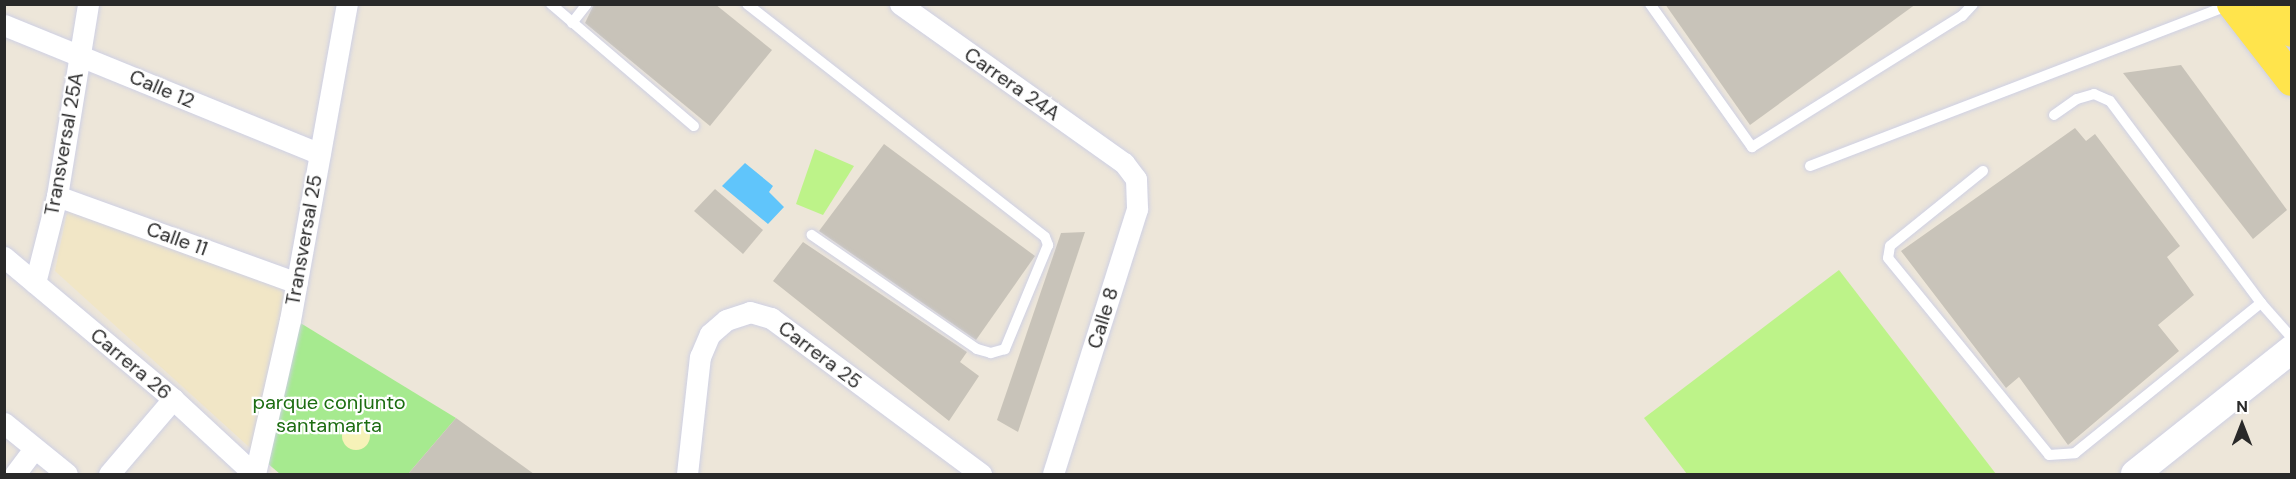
<!DOCTYPE html>
<html>
<head>
<meta charset="utf-8">
<style>
	body { margin:0 }
	#map { position:relative; width:2296px; height:479px; overflow:hidden; background:#ede6d9; font-family:"DM Sans",sans-serif }
	div>[style] { position:absolute }
	[style*='--x'] { left:calc(var(--x)*1px); top:calc(var(--y)*1px); width:calc(var(--w)*1px); rotate:calc(var(--a)*1deg) }
	.education>* { inset:0; background:#f1e6c6 }
	.green>* { inset:0; background:#a6ea8f }
	.sand>* { inset:0; background:#f6f2b8 }
	.round { border-radius:50% }
	.pitch>* { inset:0; background:#bdf389 }
	.water>* { inset:0; background:#60c5fb }
	.building>* { inset:0; background:#c8c3b9 }
	.roads { filter:drop-shadow(0 0 2px #ced0e4) drop-shadow(0 0 2px #ced0e4) }
	.lane>* { height:10px; margin:-5px; padding:0 5px; transform-origin:5px; border-radius:5px; background:#fff }
	.street>* { height:21px; margin:-10.5px; padding:0 10.5px; transform-origin:10.5px; border-radius:10.5px; background:#fff }
	.secondary>* { height:28px; margin:-14px; padding:0 14px; transform-origin:14px; border-radius:14px; background:#fff }
	.primary>* { height:32px; margin:-16px; padding:0 16px; transform-origin:16px; border-radius:16px; background:#ffe44c }
	span { translate:-50% -50%; white-space:nowrap; text-align:center; line-height:1.15; -webkit-text-stroke:4.5px #fff; paint-order:stroke }
	.street-label { font-size:20px; color:#292929 }
	.park-label { font-size:20px; color:#1d6d12 }
	.frame { position:absolute; inset:0; border:6px solid #292929; pointer-events:none }
	.north { position:absolute; left:2212px; top:395px; width:60px; height:60px; -webkit-text-stroke:4px #fff; paint-order:stroke; rotate:0deg; font-size:16px; font-weight:700; line-height:24px; text-align:center; color:#292929 }
	.north::after { content:''; display:block; margin:auto; width:21px; height:27px; background:#292929; clip-path:polygon(50% 0,100% 100%,50% 72%,0 100%) }
</style>
</head>
<body>
<div id="map">
	<div class="education">
		<i style="clip-path:polygon(70px 198px,290px 281px,259px 456px,55px 271px)"></i>
	</div>
	<div class="green">
		<i style="clip-path:polygon(284px 313px,456px 418px,408px 474px,280px 474px,259px 456px)"></i>
	</div>
	<div class="sand">
		<i class="round" style="left:342px;top:422px;width:28px;height:28px"></i>
	</div>
	<div class="pitch">
		<i style="clip-path:polygon(815px 149px,854px 166px,823px 215px,796px 204px)"></i>
		<i style="clip-path:polygon(1839px 270px,1996px 474px,1687px 474px,1644px 418px)"></i>
	</div>
	<div class="water">
		<i style="clip-path:polygon(745px 163px,773px 186px,769px 192px,784px 207px,768px 224px,722px 186px)"></i>
	</div>
	<div class="building">
		<i style="clip-path:polygon(594px 4px,715px 4px,772px 50px,710px 126px,585px 23px)"></i>
		<i style="clip-path:polygon(1665px 4px,1916px 4px,1750px 125px)"></i>
		<i style="clip-path:polygon(2181px 65px,2287px 210px,2253px 239px,2123px 73px)"></i>
		<i style="clip-path:polygon(2075px 128px,2086px 141px,2095px 134px,2180px 246px,2167px 257px,2194px 295px,2158px 325px,2179px 351px,2068px 445px,2019px 377px,2006px 388px,1901px 251px)"></i>
		<i style="clip-path:polygon(884px 144px,1035px 256px,976px 340px,819px 231px)"></i>
		<i style="clip-path:polygon(715px 189px,763px 230px,743px 254px,694px 211px)"></i>
		<i style="clip-path:polygon(1085px 232px,1018px 432px,997px 420px,1061px 233px)"></i>
		<i style="clip-path:polygon(803px 242px,967px 352px,960px 362px,979px 376px,949px 421px,773px 281px)"></i>
		<i style="clip-path:polygon(456px 418px,534px 474px,408px 474px)"></i>
	</div>
	<div class="roads">
		<div class="lane">
			<i style="--x:551;--y:4;--w:188;--a:40.5"></i>
			<i style="--x:747;--y:4;--w:378;--a:38"></i>
			<i style="--x:1045;--y:237;--w:9;--a:69"></i>
			<i style="--x:1048;--y:245;--w:113;--a:112.5"></i>
			<i style="--x:1005;--y:349;--w:15;--a:164"></i>
			<i style="--x:991;--y:353;--w:15;--a:-164"></i>
			<i style="--x:977;--y:349;--w:201;--a:-145.4"></i>
			<i style="--x:1650;--y:4;--w:176;--a:54.5"></i>
			<i style="--x:1752;--y:147;--w:248;--a:-32"></i>
			<i style="--x:1962;--y:16;--w:16;--a:-47"></i>
			<i style="--x:572;--y:23;--w:24;--a:-52"></i>
			<i style="--x:2054;--y:115;--w:28;--a:-35"></i>
			<i style="--x:2077;--y:99;--w:18;--a:-16"></i>
			<i style="--x:2094;--y:94;--w:17;--a:24"></i>
			<i style="--x:2110;--y:101;--w:252;--a:53.2"></i>
			<i style="--x:2261;--y:303;--w:47;--a:48.5"></i>
			<i style="--x:1810;--y:166;--w:450;--a:-21"></i>
			<i style="--x:1983;--y:171;--w:119;--a:141.1"></i>
			<i style="--x:1890;--y:246;--w:12;--a:99"></i>
			<i style="--x:1888;--y:258;--w:254;--a:50.7"></i>
			<i style="--x:2049;--y:455;--w:26;--a:-4"></i>
			<i style="--x:2075;--y:453;--w:239;--a:-38.9"></i>
		</div>
		<div class="street">
			<i style="--x:900;--y:4;--w:275;--a:35.4"></i>
			<i style="--x:1124;--y:163;--w:20;--a:53"></i>
			<i style="--x:1136;--y:179;--w:30;--a:88"></i>
			<i style="--x:1137;--y:209;--w:278;--a:107.6"></i>
			<i style="--x:4;--y:25;--w:341;--a:22.2"></i>
			<i style="--x:57;--y:196;--w:255;--a:19.9"></i>
			<i style="--x:4;--y:257;--w:221;--a:40"></i>
			<i style="--x:173;--y:399;--w:110;--a:42.8"></i>
			<i style="--x:35;--y:283;--w:90;--a:-75.8"></i>
			<i style="--x:57;--y:196;--w:194;--a:-80.8"></i>
			<i style="--x:4;--y:423;--w:81;--a:39"></i>
			<i style="--x:15;--y:474;--w:31;--a:-53"></i>
			<i style="--x:109;--y:474;--w:99;--a:-49.5"></i>
			<i style="--x:255;--y:474;--w:158;--a:-77.2"></i>
			<i style="--x:290;--y:320;--w:321;--a:-79.8"></i>
			<i style="--x:687;--y:474;--w:118;--a:-83.7"></i>
			<i style="--x:700;--y:357;--w:25;--a:-67"></i>
			<i style="--x:710;--y:334;--w:21;--a:-41"></i>
			<i style="--x:726;--y:320;--w:25;--a:-18"></i>
			<i style="--x:750;--y:312;--w:22;--a:16"></i>
			<i style="--x:771;--y:318;--w:262;--a:36.6"></i>
		</div>
		<div class="secondary">
			<i style="--x:2135;--y:474;--w:201;--a:-38.5"></i>
		</div>
		<div class="primary">
			<i style="--x:2233;--y:4;--w:96;--a:52.2"></i>
			<i style="--x:2271;--y:4;--w:34;--a:52"></i>
		</div>
	</div>
	<div class="street-label">
		<span style="left:1012px;top:84px;rotate:35deg">Carrera 24A</span>
		<span style="left:162px;top:89px;rotate:23deg">Calle 12</span>
		<span style="left:64px;top:144px;rotate:-80deg">Transversal 25A</span>
		<span style="left:177px;top:239px;rotate:20deg">Calle 11</span>
		<span style="left:304px;top:240px;rotate:-80deg">Transversal 25</span>
		<span style="left:1103px;top:318px;rotate:-73deg">Calle 8</span>
		<span style="left:820px;top:355px;rotate:37deg">Carrera 25</span>
		<span style="left:131px;top:364px;rotate:40deg">Carrera 26</span>
	</div>
	<div class="park-label">
		<span style="left:329px;top:414px">parque conjunto<br>santamarta</span>
	</div>
	<div class="frame"></div>
	<div class="north">N</div>
</div>
</body>
</html>
